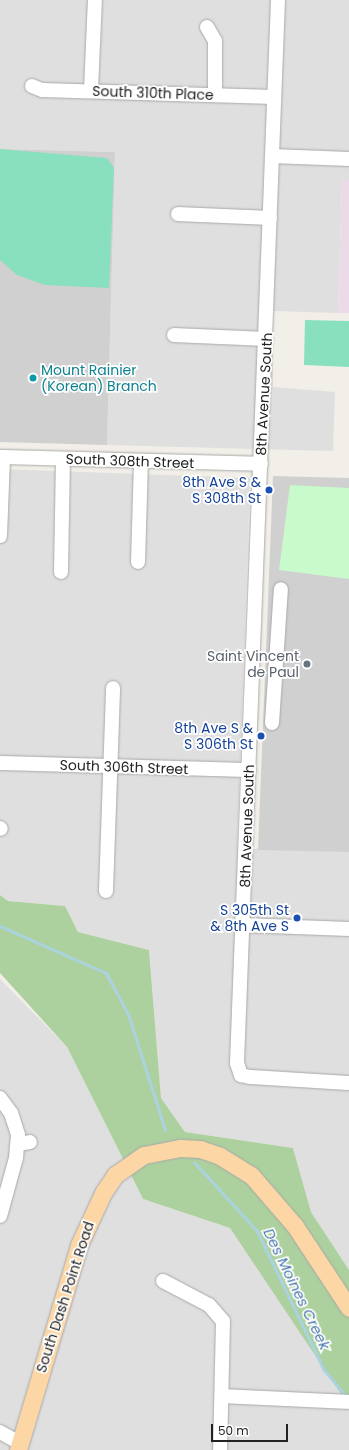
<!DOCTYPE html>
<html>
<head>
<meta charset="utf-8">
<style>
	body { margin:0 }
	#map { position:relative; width:349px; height:1450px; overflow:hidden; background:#f2efe9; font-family:Poppins,sans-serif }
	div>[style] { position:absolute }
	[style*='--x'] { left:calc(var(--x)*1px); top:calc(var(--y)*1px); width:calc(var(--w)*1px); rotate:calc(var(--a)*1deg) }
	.residential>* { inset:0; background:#e0dfdf }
	.industrial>* { inset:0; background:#ebdbe8 }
	.religious>* { inset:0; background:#d0d0d0 }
	.forest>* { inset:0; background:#add19e }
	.park>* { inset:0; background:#c8facc }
	.pitch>* { inset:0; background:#88e0be }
	.stream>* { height:3px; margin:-1.5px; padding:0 1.5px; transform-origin:1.5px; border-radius:1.5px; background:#aad3df }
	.roads { filter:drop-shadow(0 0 1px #a9a9a9) drop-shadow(0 0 1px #a9a9a9) }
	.minor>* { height:14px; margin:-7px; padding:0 7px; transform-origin:7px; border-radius:7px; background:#fff }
	.major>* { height:17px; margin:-8.5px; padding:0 8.5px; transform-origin:8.5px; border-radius:8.5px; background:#fcd6a4 }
	.dots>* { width:11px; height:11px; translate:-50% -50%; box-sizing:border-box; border:2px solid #fff; border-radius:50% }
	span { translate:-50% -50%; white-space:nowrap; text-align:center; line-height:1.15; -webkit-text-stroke:3.5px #fff; paint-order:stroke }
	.street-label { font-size:14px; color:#222 }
	.culture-label { font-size:14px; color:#0d838f }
	.left { translate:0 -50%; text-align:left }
	.transit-label { font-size:14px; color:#164399 }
	.right { translate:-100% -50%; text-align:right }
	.worship-label { font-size:14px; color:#5b616d }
	.water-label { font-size:15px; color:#4a7aab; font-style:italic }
	.scale { position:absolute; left:211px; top:1424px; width:77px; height:18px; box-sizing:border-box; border:2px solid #222; border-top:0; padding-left:5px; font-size:12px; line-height:14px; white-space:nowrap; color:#222; -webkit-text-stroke:3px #fff; paint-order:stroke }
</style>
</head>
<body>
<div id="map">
	<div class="residential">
		<i style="clip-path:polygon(0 0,349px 0,349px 180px,342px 180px,338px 313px,273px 311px,273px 387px,335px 392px,333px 451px,107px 445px,115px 152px,0 149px)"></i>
		<i style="clip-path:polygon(0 469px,250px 478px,237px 848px,349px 852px,349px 1270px,311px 1212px,293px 1148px,185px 1132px,161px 1098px,149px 950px,78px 932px,65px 906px,8px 901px,0 895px)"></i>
		<i style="clip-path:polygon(0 979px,67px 1047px,143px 1199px,230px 1228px,349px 1401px,349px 1450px,0 1450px)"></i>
	</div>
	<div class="industrial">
		<i style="clip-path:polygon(342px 180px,349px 180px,349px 313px,338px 313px)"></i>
	</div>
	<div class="religious">
		<i style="clip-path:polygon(0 149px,115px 152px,107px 445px,0 442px)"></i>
		<i style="clip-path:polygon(273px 476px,349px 478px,349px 852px,258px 850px)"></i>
	</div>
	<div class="forest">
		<i style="clip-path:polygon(0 895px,8px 901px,65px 906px,78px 932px,149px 950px,161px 1098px,185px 1132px,293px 1148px,311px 1212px,349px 1270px,349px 1406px,230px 1228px,143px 1199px,67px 1047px,0 973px)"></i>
	</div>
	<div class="park">
		<i style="clip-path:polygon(290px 485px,349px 488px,349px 579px,279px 570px)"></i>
	</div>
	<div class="pitch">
		<i style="clip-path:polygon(0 149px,107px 158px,114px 168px,109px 288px,45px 285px,17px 275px,0 260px)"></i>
		<i style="clip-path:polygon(305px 320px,349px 321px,349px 367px,304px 365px)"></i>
	</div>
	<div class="stream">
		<i style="--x:0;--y:926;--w:116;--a:23.9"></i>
		<i style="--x:106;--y:973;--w:47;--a:61.8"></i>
		<i style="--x:128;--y:1014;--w:122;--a:72.3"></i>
		<i style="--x:194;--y:1162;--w:93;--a:47.6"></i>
		<i style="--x:257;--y:1231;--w:154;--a:64.3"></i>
		<i style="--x:324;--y:1370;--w:30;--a:50"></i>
	</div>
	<div class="roads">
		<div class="minor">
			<i style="--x:278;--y:0;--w:1064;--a:92.21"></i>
			<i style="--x:237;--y:1063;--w:13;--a:72"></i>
			<i style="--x:241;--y:1075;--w:9;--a:13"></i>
			<i style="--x:250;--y:1077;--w:99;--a:3.5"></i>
			<i style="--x:207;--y:27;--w:16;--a:60"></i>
			<i style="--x:215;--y:41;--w:54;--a:90"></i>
			<i style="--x:32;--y:86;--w:11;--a:22"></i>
			<i style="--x:42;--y:90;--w:232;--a:1.7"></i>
			<i style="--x:91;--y:90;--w:90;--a:-87.5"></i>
			<i style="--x:272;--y:156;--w:77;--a:2.2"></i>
			<i style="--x:178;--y:214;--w:92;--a:2.5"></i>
			<i style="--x:174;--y:335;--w:92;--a:2.5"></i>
			<i style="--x:0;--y:457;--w:261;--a:1.5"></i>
			<i style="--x:0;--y:536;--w:79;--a:-87.8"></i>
			<i style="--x:138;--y:562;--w:101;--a:-88.3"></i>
			<i style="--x:61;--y:572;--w:113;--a:-89"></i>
			<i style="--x:272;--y:723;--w:134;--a:-86.2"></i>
			<i style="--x:0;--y:763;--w:249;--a:1.6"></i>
			<i style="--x:0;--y:828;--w:1;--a:45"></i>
			<i style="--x:106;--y:891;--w:203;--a:-88"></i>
			<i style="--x:243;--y:925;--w:106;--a:2.2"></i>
			<i style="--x:0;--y:1098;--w:19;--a:54"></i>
			<i style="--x:11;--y:1113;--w:23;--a:72"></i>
			<i style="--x:18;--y:1135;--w:23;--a:95"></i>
			<i style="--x:16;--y:1158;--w:60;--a:105.4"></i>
			<i style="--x:18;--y:1144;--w:12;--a:-9"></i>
			<i style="--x:163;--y:1281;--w:52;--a:27.6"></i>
			<i style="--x:209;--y:1305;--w:21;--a:49"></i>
			<i style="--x:223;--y:1321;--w:129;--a:91.3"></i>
			<i style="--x:222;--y:1396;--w:127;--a:2.7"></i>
			<i style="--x:0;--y:1432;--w:23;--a:29"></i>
		</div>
		<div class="major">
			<i style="--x:18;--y:1450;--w:214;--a:-73.4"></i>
			<i style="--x:79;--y:1245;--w:57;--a:-65.2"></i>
			<i style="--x:103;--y:1193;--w:22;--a:-56"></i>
			<i style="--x:115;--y:1175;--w:35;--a:-35"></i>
			<i style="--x:144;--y:1155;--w:37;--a:-11"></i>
			<i style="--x:180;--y:1148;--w:20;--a:3"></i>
			<i style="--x:200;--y:1149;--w:21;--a:19"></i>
			<i style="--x:220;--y:1156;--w:36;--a:32"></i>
			<i style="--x:251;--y:1175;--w:67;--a:49.2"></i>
			<i style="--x:295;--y:1226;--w:98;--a:56.6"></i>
		</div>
	</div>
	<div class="dots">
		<i style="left:33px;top:378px;background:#0f9aa8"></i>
		<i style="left:269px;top:490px;background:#1a4fb4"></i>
		<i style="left:307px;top:664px;background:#6b7280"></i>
		<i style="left:261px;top:736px;background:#1a4fb4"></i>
		<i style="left:297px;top:918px;background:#1a4fb4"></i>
	</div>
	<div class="street-label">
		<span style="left:153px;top:93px;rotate:2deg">South 310th Place</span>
		<span style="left:264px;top:394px;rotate:-87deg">8th Avenue South</span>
		<span style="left:130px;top:461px;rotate:2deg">South 308th Street</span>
		<span style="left:124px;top:767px;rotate:2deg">South 306th Street</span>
		<span style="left:247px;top:826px;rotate:-88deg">8th Avenue South</span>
		<span style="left:65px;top:1297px;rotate:-72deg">South Dash Point Road</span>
	</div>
	<div class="culture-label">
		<span class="left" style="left:41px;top:378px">Mount Rainier<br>(Korean) Branch</span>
	</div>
	<div class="transit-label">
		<span class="right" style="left:261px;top:490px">8th Ave S &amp;<br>S 308th St</span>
		<span class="right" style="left:253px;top:736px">8th Ave S &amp;<br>S 306th St</span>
		<span class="right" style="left:289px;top:918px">S 305th St<br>&amp; 8th Ave S</span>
	</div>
	<div class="worship-label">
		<span class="right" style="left:299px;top:664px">Saint Vincent<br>de Paul</span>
	</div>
	<div class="water-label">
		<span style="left:297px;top:1289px;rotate:64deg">Des Moines Creek</span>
	</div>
	<div class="scale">50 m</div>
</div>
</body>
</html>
